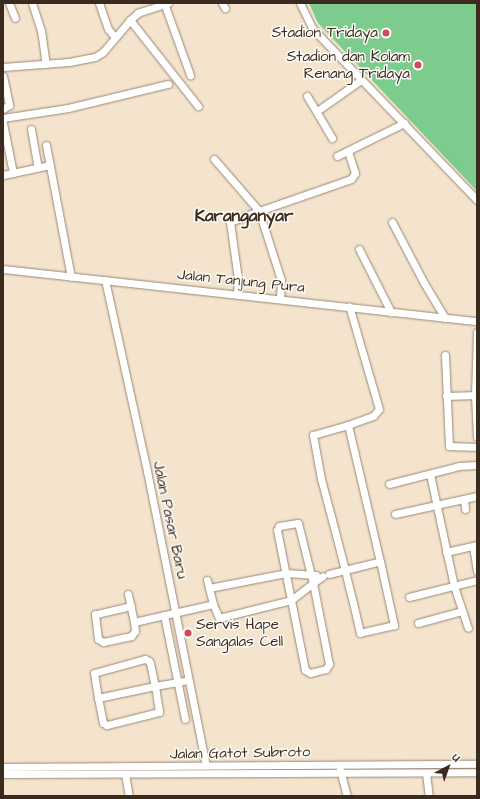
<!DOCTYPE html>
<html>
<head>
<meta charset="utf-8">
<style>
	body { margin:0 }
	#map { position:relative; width:480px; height:799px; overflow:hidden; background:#f5e4cd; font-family:"Architects Daughter",sans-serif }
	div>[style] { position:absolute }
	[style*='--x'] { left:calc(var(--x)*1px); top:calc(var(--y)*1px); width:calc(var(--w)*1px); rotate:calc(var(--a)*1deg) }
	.green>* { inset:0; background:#7bcc8d }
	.roads { filter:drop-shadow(0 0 1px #988776) drop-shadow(0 0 1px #988776) }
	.minor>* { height:7px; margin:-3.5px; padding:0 3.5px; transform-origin:3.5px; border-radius:3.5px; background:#fff }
	.dots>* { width:11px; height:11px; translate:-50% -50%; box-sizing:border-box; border:2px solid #fdfcf7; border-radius:50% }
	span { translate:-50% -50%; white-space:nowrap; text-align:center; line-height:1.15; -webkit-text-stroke:3px #fdfcf7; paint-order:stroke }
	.poi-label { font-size:15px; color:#3b2a1e }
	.right { translate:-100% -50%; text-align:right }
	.left { translate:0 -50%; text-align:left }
	.street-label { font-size:15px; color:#3b2a1e }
	.quarter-label { font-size:17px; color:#3b2a1e; font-weight:700 }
	.frame { position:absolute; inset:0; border:4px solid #3b2a1e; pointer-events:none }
	.north { position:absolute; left:428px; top:747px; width:40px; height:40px; -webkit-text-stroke:3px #fdfcf7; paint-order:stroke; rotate:41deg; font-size:11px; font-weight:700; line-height:16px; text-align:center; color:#3b2a1e }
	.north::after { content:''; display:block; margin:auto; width:14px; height:18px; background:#3b2a1e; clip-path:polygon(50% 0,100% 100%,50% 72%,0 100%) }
</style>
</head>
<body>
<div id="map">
	<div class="green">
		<i style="clip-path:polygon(309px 3px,477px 3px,477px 191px,318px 23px)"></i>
	</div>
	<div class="roads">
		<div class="minor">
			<i style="--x:9;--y:3;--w:16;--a:68"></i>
			<i style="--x:32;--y:3;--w:28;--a:72"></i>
			<i style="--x:41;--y:30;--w:34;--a:82"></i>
			<i style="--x:99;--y:3;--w:28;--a:71"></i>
			<i style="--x:108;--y:29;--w:11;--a:49"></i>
			<i style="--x:164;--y:3;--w:77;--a:70.1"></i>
			<i style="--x:168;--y:3;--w:32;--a:162"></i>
			<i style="--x:138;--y:13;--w:11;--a:139"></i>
			<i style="--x:130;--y:20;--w:110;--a:51.7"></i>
			<i style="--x:222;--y:3;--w:6;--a:59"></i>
			<i style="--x:300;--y:3;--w:28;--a:64"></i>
			<i style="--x:312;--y:28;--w:238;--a:46.2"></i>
			<i style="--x:3;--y:67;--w:66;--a:-4.3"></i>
			<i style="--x:69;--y:62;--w:26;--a:-11"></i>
			<i style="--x:95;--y:57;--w:9;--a:-32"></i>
			<i style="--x:103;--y:52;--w:42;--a:-49.8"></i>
			<i style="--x:3;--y:76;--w:30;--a:78"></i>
			<i style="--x:9;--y:105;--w:7;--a:146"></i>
			<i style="--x:307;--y:96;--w:49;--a:59.2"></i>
			<i style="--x:317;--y:111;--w:54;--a:-35.2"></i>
			<i style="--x:3;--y:118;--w:66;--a:-8.7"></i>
			<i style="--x:68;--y:108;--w:103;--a:-13.5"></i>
			<i style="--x:3;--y:123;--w:51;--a:78.7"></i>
			<i style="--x:31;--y:129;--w:39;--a:80"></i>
			<i style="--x:46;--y:145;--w:134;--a:79.3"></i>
			<i style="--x:337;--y:156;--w:75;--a:-26.2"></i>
			<i style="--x:214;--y:159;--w:69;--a:49.1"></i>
			<i style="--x:259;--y:211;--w:97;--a:-19.2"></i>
			<i style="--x:351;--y:179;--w:7;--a:-56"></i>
			<i style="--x:355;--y:173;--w:22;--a:-108"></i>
			<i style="--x:3;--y:175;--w:48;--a:-12"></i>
			<i style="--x:392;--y:222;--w:69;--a:62.3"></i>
			<i style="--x:424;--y:283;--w:41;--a:59"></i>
			<i style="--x:359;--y:249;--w:71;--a:63.1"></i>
			<i style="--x:3;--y:269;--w:477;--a:6.3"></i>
			<i style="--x:105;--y:280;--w:196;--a:77.6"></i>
			<i style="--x:147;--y:471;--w:300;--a:78.7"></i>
			<i style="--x:237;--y:294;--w:15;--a:-86"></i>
			<i style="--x:238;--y:279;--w:58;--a:-98"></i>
			<i style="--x:230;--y:222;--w:31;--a:-21"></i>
			<i style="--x:259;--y:211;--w:72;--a:72.3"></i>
			<i style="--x:281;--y:280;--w:18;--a:93"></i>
			<i style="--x:477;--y:332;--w:63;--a:91.8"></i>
			<i style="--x:475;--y:395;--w:42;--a:87.3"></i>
			<i style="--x:445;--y:355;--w:91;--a:87.5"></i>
			<i style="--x:449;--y:446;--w:28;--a:2"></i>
			<i style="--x:446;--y:396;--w:31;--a:-2"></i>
			<i style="--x:348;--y:425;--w:27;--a:-20"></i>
			<i style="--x:373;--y:416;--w:9;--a:-49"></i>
			<i style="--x:379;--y:409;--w:107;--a:-106.2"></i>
			<i style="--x:430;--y:474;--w:115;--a:77.9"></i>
			<i style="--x:454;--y:586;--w:44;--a:71.6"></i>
			<i style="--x:389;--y:484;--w:72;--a:-14.4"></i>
			<i style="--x:459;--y:466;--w:18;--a:-3"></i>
			<i style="--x:464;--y:499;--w:10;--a:84"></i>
			<i style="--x:395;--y:514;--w:84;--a:-12.4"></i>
			<i style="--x:473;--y:546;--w:25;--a:81"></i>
			<i style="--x:446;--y:552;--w:32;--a:-13"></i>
			<i style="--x:329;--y:574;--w:16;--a:-14"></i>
			<i style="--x:345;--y:570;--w:36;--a:-14"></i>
			<i style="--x:380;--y:561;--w:66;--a:77.7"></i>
			<i style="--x:394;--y:625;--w:35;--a:167"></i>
			<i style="--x:360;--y:633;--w:31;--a:-103"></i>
			<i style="--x:353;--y:603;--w:34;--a:-104"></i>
			<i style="--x:345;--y:570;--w:52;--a:-104.6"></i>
			<i style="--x:332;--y:520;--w:42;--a:-105"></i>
			<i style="--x:321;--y:479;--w:45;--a:-100.3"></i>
			<i style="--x:313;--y:435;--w:36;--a:-16"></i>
			<i style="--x:348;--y:425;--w:140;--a:76.8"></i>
			<i style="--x:207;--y:580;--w:25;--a:76"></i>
			<i style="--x:209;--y:588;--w:78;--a:-11"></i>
			<i style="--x:286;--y:573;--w:30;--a:4"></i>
			<i style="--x:128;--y:594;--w:29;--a:78"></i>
			<i style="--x:134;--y:622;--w:81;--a:-12.8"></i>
			<i style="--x:213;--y:604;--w:15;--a:67"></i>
			<i style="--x:219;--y:618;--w:74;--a:-14"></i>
			<i style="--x:291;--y:600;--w:71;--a:78.7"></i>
			<i style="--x:305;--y:670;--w:6;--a:31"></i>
			<i style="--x:310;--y:673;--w:16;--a:-14"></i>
			<i style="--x:326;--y:669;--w:6;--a:-59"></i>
			<i style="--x:329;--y:664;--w:83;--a:-101.2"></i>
			<i style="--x:313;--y:583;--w:28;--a:142"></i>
			<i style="--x:291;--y:600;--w:71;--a:-101.3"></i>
			<i style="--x:277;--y:530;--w:4;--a:-63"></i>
			<i style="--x:279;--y:526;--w:19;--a:-9"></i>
			<i style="--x:298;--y:523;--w:62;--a:76"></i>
			<i style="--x:313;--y:583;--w:12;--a:-35"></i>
			<i style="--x:409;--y:597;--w:70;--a:-14"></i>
			<i style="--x:131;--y:606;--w:37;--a:167"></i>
			<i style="--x:95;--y:614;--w:25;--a:83"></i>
			<i style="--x:98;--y:639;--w:6;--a:31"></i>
			<i style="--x:103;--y:642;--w:29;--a:-12"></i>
			<i style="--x:131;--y:636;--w:6;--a:-51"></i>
			<i style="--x:135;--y:631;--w:9;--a:-96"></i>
			<i style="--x:164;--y:615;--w:106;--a:78.6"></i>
			<i style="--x:418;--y:623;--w:46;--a:-15.3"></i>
			<i style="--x:98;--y:698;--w:25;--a:-99"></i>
			<i style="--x:94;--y:673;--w:53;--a:-15.4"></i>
			<i style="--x:145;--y:659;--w:4;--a:27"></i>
			<i style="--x:149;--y:661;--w:2;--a:63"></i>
			<i style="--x:150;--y:663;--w:24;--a:78"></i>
			<i style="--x:155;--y:686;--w:25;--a:81"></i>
			<i style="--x:159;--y:711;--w:1;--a:90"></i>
			<i style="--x:159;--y:712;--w:54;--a:166"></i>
			<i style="--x:107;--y:725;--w:4;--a:-153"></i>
			<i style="--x:103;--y:723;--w:25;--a:-101"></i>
			<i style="--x:98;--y:698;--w:58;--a:-11.9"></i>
			<i style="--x:155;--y:686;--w:34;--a:-10"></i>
			<i style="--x:3;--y:767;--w:474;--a:-0.4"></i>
			<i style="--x:340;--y:770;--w:27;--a:75"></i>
			<i style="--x:426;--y:773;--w:23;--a:83"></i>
			<i style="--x:3;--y:774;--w:474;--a:-0.2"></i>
			<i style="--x:125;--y:774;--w:22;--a:80"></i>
		</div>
	</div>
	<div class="dots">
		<i style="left:386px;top:33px;background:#d1495b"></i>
		<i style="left:418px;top:65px;background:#d1495b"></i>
		<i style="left:188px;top:633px;background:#d1495b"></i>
	</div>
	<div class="poi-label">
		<span class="right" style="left:378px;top:33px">Stadion Tridaya</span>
		<span class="right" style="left:410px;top:65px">Stadion dan Kolam<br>Renang Tridaya</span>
		<span class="left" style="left:196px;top:633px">Servis Hape<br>Sangalas Cell</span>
	</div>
	<div class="street-label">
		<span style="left:241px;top:281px;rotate:6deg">Jalan Tanjung Pura</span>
		<span style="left:170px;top:520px;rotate:78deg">Jalan Pasar Baru</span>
		<span style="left:240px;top:753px;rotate:-1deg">Jalan Gatot Subroto</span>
	</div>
	<div class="quarter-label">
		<span style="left:244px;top:217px">Karanganyar</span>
	</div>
	<div class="frame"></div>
	<div class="north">U</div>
</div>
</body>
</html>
